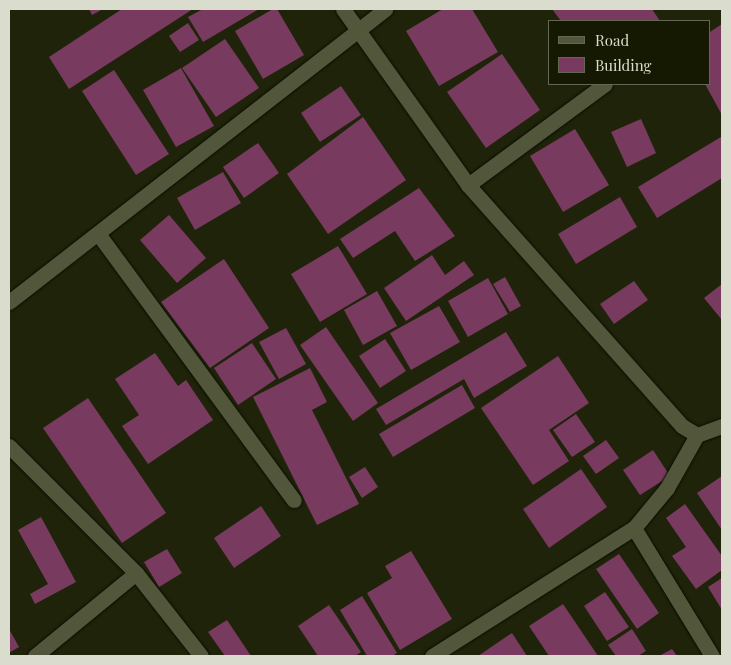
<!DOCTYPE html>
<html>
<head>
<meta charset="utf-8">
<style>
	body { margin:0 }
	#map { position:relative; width:731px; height:665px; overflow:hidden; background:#1f2309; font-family:"Playfair Display",serif }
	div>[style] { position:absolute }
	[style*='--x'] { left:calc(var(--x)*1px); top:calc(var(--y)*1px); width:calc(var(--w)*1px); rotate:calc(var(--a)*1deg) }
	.building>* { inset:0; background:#783b5f }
	.roads { filter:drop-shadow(0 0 1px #090c00) drop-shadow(0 0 1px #090c00) }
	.minor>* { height:15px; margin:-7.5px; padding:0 7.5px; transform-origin:7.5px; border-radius:7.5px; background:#52573b }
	span { translate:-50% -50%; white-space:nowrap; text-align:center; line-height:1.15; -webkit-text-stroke:5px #161902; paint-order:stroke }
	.frame { position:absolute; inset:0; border:10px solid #daddcd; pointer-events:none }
	.legend { position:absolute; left:548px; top:20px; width:162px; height:65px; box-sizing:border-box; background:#161902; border:1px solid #646753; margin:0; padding:6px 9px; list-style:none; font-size:15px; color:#daddcd }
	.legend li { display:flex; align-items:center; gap:10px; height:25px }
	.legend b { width:25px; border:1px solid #646753 }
</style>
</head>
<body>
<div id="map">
	<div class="building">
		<i style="clip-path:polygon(89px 9px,103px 9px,92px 15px)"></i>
		<i style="clip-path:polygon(122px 9px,193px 9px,69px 89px,49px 57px)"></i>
		<i style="clip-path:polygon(203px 9px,259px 9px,203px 42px,188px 17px)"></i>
		<i style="clip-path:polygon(273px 9px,277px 9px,304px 55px,263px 79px,235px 31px)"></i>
		<i style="clip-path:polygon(443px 9px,472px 9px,498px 52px,439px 86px,406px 31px)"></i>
		<i style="clip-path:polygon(552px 9px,652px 9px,660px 21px,561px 21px)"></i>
		<i style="clip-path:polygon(188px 23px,199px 40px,180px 52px,169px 36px)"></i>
		<i style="clip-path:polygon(722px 24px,722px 115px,705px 84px,710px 84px,710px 32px)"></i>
		<i style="clip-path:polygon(225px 39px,259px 88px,216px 117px,182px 68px)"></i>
		<i style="clip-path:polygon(502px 54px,540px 110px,486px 148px,447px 92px)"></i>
		<i style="clip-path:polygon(181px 68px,214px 126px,176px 147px,143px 90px)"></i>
		<i style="clip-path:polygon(114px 70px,169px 154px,136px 175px,82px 91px)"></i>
		<i style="clip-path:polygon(341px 86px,361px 115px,320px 142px,301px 113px)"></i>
		<i style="clip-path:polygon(363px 117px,406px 180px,328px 234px,287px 174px)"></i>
		<i style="clip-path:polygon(641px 119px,656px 153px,627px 167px,611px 132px)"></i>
		<i style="clip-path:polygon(575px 129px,609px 185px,563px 212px,530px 156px)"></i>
		<i style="clip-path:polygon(721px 137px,722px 178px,657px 218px,638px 187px)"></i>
		<i style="clip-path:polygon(258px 143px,279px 173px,244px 198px,223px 167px)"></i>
		<i style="clip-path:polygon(223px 172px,241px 203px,195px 230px,177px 198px)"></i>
		<i style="clip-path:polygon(419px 188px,455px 236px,415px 261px,395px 231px,353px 258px,340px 239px)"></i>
		<i style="clip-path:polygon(620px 197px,637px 227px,576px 264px,558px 234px)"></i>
		<i style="clip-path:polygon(169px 215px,206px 258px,177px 283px,140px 240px)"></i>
		<i style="clip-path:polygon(338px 246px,367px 294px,320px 322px,291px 274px)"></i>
		<i style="clip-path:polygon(432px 255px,445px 275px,464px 261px,474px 275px,406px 321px,384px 288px)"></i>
		<i style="clip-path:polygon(224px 259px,269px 328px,210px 368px,161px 302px)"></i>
		<i style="clip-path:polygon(505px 277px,521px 306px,510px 312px,493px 284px)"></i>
		<i style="clip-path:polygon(488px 278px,508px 314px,468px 337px,448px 301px)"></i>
		<i style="clip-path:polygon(634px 281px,648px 300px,614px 324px,600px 304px)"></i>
		<i style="clip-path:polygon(722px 284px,722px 320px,704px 298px)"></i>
		<i style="clip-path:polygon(377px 291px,397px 326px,363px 345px,344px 310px)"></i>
		<i style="clip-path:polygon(439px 306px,460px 342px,411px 370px,390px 333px)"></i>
		<i style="clip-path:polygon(326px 327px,378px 403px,353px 421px,300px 345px)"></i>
		<i style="clip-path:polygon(286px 328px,306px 364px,279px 379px,259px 342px)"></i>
		<i style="clip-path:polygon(506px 332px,527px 366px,474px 398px,464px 379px,386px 425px,376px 409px)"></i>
		<i style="clip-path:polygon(385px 339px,406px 371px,380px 388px,359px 356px)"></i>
		<i style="clip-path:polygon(252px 343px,276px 379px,238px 405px,214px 368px)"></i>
		<i style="clip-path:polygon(155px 353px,178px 386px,186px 380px,213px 420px,148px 464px,122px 426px,139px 415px,115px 379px)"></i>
		<i style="clip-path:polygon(558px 356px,589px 403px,549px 430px,569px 461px,533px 485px,481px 408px)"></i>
		<i style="clip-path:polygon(310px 368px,327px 402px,312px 410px,359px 504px,317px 525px,253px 397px)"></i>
		<i style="clip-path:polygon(462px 385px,475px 408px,393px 457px,379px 434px)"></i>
		<i style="clip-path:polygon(88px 398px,166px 513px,122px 543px,43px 428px)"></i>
		<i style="clip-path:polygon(576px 414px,595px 442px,572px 457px,553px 430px)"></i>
		<i style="clip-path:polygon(606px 440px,619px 458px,596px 474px,583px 456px)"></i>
		<i style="clip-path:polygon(653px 450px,670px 476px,640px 495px,623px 470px)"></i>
		<i style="clip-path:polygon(365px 467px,378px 487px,362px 498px,349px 477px)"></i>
		<i style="clip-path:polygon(581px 469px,607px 507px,549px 548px,523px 509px)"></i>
		<i style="clip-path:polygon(722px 476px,722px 530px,697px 493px)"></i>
		<i style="clip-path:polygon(685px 504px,722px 556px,722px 570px,696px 589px,672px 556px,686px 547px,666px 518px)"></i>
		<i style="clip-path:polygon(261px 506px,281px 536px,234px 568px,214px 538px)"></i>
		<i style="clip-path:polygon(41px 517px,76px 582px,35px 604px,30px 594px,48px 584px,18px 530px)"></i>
		<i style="clip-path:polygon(167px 549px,182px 573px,159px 587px,144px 562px)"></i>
		<i style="clip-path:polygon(411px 551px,452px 619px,400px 650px,367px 593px,392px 578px,385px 566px)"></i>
		<i style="clip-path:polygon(619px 554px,659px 613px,637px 629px,596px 569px)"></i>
		<i style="clip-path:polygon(722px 578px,722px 610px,708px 587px)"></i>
		<i style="clip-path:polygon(605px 592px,629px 627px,607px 641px,584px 606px)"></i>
		<i style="clip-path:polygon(362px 596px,397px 653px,392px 656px,367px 656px,340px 610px)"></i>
		<i style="clip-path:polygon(563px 604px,598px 656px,549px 656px,529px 626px)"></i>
		<i style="clip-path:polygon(329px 605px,361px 652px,355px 656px,318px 656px,298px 626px)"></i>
		<i style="clip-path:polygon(227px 620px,251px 656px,225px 656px,208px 632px)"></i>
		<i style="clip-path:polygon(9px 629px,19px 647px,9px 653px)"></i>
		<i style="clip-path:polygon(632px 629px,646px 651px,638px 656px,616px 656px,608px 645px)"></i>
		<i style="clip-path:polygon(512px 633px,527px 656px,478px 656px)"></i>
		<i style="clip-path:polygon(672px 649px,677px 656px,659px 656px)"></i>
	</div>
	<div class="roads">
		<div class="minor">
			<i style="--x:343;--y:9;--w:216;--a:54.6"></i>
			<i style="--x:468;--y:185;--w:322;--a:48.4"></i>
			<i style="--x:682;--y:426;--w:17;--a:31"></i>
			<i style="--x:697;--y:435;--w:27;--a:-20"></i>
			<i style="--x:468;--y:185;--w:170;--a:-36.4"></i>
			<i style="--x:99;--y:235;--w:329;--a:53.7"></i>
			<i style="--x:9;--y:302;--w:477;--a:-37.9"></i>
			<i style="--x:9;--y:446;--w:180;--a:45"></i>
			<i style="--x:136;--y:573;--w:131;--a:140.6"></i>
			<i style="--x:634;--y:528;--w:150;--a:58.6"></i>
			<i style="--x:136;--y:573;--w:105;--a:51.9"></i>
			<i style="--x:432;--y:656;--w:239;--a:-32.4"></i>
			<i style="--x:634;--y:528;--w:52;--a:-50.5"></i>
			<i style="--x:667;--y:488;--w:61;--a:-60.5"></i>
		</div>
	</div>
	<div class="frame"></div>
	<ul class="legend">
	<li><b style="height:6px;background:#52573b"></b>Road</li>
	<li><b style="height:14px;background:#783b5f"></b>Building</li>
	</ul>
</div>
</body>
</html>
